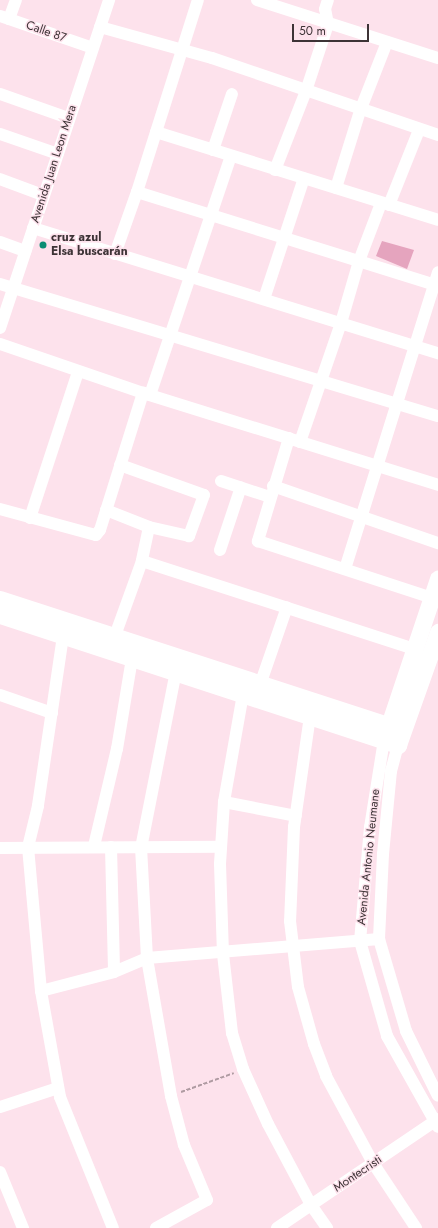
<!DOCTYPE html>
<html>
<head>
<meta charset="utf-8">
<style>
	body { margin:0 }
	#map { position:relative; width:438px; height:1228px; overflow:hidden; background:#fde2ec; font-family:Jost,sans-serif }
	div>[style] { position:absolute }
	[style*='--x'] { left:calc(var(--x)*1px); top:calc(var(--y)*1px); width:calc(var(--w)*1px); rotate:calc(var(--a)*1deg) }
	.building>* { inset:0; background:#e5a4be }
	.path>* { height:2px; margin-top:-1px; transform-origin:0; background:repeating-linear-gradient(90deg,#af9ba2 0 4px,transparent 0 6px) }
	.street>* { height:12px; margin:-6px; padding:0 6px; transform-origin:6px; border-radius:6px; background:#fff }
	.secondary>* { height:17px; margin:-8.5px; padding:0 8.5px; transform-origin:8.5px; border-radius:8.5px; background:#fff }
	.dots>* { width:11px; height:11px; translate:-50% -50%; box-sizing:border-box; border:2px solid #fde2ec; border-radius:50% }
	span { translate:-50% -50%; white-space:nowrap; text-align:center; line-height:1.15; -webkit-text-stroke:3px #fde2ec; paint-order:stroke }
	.street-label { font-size:12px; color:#3d3336 }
	.poi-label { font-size:12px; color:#3d3336; font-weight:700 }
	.left { translate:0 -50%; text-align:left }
	.scale { position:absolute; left:292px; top:24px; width:77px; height:18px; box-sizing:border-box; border:2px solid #3d3336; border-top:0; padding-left:5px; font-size:12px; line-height:14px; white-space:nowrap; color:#3d3336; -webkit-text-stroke:3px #fde2ec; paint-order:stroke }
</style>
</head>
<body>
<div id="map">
	<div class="building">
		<i style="clip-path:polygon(382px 241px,414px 250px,407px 269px,376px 256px)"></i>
	</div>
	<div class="path">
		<i style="--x:181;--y:1092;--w:56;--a:-19.7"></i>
	</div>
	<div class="street">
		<i style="--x:257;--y:0;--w:190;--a:17.8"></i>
		<i style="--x:0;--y:16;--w:98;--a:19"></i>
		<i style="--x:9;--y:19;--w:20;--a:-70"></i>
		<i style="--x:100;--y:27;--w:116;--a:15.5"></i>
		<i style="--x:212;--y:58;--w:239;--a:18.8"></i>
		<i style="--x:0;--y:94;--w:72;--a:19.4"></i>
		<i style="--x:156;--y:132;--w:295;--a:17.3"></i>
		<i style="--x:0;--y:134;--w:61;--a:19"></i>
		<i style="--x:213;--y:150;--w:59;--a:-71.3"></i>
		<i style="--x:275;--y:170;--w:85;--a:-68.6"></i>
		<i style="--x:306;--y:91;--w:71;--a:-71.8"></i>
		<i style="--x:328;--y:24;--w:15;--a:-101"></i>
		<i style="--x:325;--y:9;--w:9;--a:-72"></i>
		<i style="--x:0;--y:179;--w:46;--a:20.4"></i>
		<i style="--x:336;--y:188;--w:81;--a:-72.7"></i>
		<i style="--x:360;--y:111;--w:74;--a:-68.6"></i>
		<i style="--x:137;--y:192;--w:315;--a:17.3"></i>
		<i style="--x:389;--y:205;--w:81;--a:-68.2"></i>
		<i style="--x:33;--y:228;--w:424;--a:17.2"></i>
		<i style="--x:0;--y:242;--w:27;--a:20"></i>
		<i style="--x:115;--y:254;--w:66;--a:-70.5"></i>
		<i style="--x:137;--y:192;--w:201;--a:-72.4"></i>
		<i style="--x:0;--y:284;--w:457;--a:16.8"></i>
		<i style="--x:264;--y:299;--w:127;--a:-71.7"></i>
		<i style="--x:0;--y:328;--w:346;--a:-71.6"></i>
		<i style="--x:0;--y:344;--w:151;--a:18.9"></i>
		<i style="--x:143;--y:393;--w:309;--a:17.3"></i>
		<i style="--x:150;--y:395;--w:252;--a:-71.3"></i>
		<i style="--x:289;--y:438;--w:108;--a:106.8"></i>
		<i style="--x:258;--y:541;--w:183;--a:18.1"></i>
		<i style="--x:300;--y:442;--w:126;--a:-71"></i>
		<i style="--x:341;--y:323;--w:65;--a:-73.8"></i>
		<i style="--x:359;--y:261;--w:62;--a:-69.2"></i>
		<i style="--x:120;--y:465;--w:89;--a:19.7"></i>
		<i style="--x:204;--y:495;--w:44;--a:110.1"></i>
		<i style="--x:189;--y:536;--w:41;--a:-167.3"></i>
		<i style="--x:221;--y:481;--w:52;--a:18.1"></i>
		<i style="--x:273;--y:486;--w:175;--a:19.1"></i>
		<i style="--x:0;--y:509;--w:99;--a:15.2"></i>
		<i style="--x:96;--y:535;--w:6;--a:-51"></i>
		<i style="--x:100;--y:530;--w:144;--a:-72.6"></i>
		<i style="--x:106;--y:510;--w:46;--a:21.6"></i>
		<i style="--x:149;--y:527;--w:35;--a:102"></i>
		<i style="--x:142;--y:561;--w:88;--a:109.9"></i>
		<i style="--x:30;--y:518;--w:154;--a:-71.8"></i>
		<i style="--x:220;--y:550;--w:66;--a:-71.6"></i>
		<i style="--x:142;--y:561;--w:287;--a:17.9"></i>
		<i style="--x:345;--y:569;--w:311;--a:-72.6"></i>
		<i style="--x:63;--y:636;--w:172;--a:98.4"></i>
		<i style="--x:38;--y:806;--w:42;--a:103.7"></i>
		<i style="--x:28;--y:847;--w:45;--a:84.9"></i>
		<i style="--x:32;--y:892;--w:99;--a:84.8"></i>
		<i style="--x:41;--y:991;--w:108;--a:79.8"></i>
		<i style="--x:60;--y:1097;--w:141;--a:68"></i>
		<i style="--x:261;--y:682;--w:79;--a:-70.9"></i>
		<i style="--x:243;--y:694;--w:110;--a:100"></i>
		<i style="--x:224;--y:802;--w:62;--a:93.7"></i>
		<i style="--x:220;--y:864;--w:90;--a:88.1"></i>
		<i style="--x:223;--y:954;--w:80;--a:83.5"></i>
		<i style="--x:232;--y:1033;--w:38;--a:73"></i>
		<i style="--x:243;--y:1069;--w:60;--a:65.6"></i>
		<i style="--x:268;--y:1124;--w:92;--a:62"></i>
		<i style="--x:311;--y:1205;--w:28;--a:55"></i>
		<i style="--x:0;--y:695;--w:55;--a:19.1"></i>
		<i style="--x:310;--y:716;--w:112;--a:98.2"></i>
		<i style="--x:294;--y:827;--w:94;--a:92.4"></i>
		<i style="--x:290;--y:921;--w:66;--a:83.1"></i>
		<i style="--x:298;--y:987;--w:59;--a:74.3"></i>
		<i style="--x:314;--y:1044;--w:34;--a:69"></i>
		<i style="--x:326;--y:1076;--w:99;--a:61.6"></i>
		<i style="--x:373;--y:1163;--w:78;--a:56.5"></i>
		<i style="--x:384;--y:740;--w:88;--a:99.1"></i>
		<i style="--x:370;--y:827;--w:114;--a:95"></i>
		<i style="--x:360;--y:941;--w:99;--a:74.1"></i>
		<i style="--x:387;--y:1036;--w:104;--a:60.7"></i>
		<i style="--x:398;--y:745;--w:27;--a:105"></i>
		<i style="--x:391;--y:771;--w:83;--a:95.5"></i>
		<i style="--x:383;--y:854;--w:85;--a:92.7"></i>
		<i style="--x:379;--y:939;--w:96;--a:73.6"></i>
		<i style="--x:406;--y:1031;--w:72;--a:63.8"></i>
		<i style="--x:224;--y:802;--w:73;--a:11"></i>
		<i style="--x:94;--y:846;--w:100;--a:-76.7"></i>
		<i style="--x:117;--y:749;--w:92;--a:-80.6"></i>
		<i style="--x:111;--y:847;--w:125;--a:88.6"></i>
		<i style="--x:0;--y:848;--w:221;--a:-0.3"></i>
		<i style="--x:41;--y:991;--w:75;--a:-14.6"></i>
		<i style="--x:114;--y:972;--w:36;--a:-23"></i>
		<i style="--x:147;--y:958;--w:233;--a:-4.7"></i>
		<i style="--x:0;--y:1107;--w:61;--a:-18.1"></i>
		<i style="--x:0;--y:1172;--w:61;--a:67.7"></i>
		<i style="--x:156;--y:1228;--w:58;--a:-28.8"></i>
		<i style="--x:207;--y:1200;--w:60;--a:-112.7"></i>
		<i style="--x:184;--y:1145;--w:51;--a:-104.9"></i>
		<i style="--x:171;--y:1096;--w:140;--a:-99.9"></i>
		<i style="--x:147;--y:958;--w:110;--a:-93.1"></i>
		<i style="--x:141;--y:848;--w:180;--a:-78.8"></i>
		<i style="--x:277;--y:1228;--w:194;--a:-34.1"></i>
	</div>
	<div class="secondary">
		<i style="--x:0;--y:599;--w:423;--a:18"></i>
		<i style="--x:0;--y:615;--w:419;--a:18.1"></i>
		<i style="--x:398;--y:745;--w:120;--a:-70.5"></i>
		<i style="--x:385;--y:737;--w:167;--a:-71.5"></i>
	</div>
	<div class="dots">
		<i style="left:43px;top:245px;background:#0b8d73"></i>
	</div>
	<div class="street-label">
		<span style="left:46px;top:32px;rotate:19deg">Calle 87</span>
		<span style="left:54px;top:164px;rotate:-72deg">Avenida Juan Leon Mera</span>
		<span style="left:369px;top:857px;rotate:-84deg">Avenida Antonio Neumane</span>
		<span style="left:358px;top:1174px;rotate:-34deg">Montecristi</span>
	</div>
	<div class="poi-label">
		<span class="left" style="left:51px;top:245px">cruz azul<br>Elsa buscarán</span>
	</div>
	<div class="scale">50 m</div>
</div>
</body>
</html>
